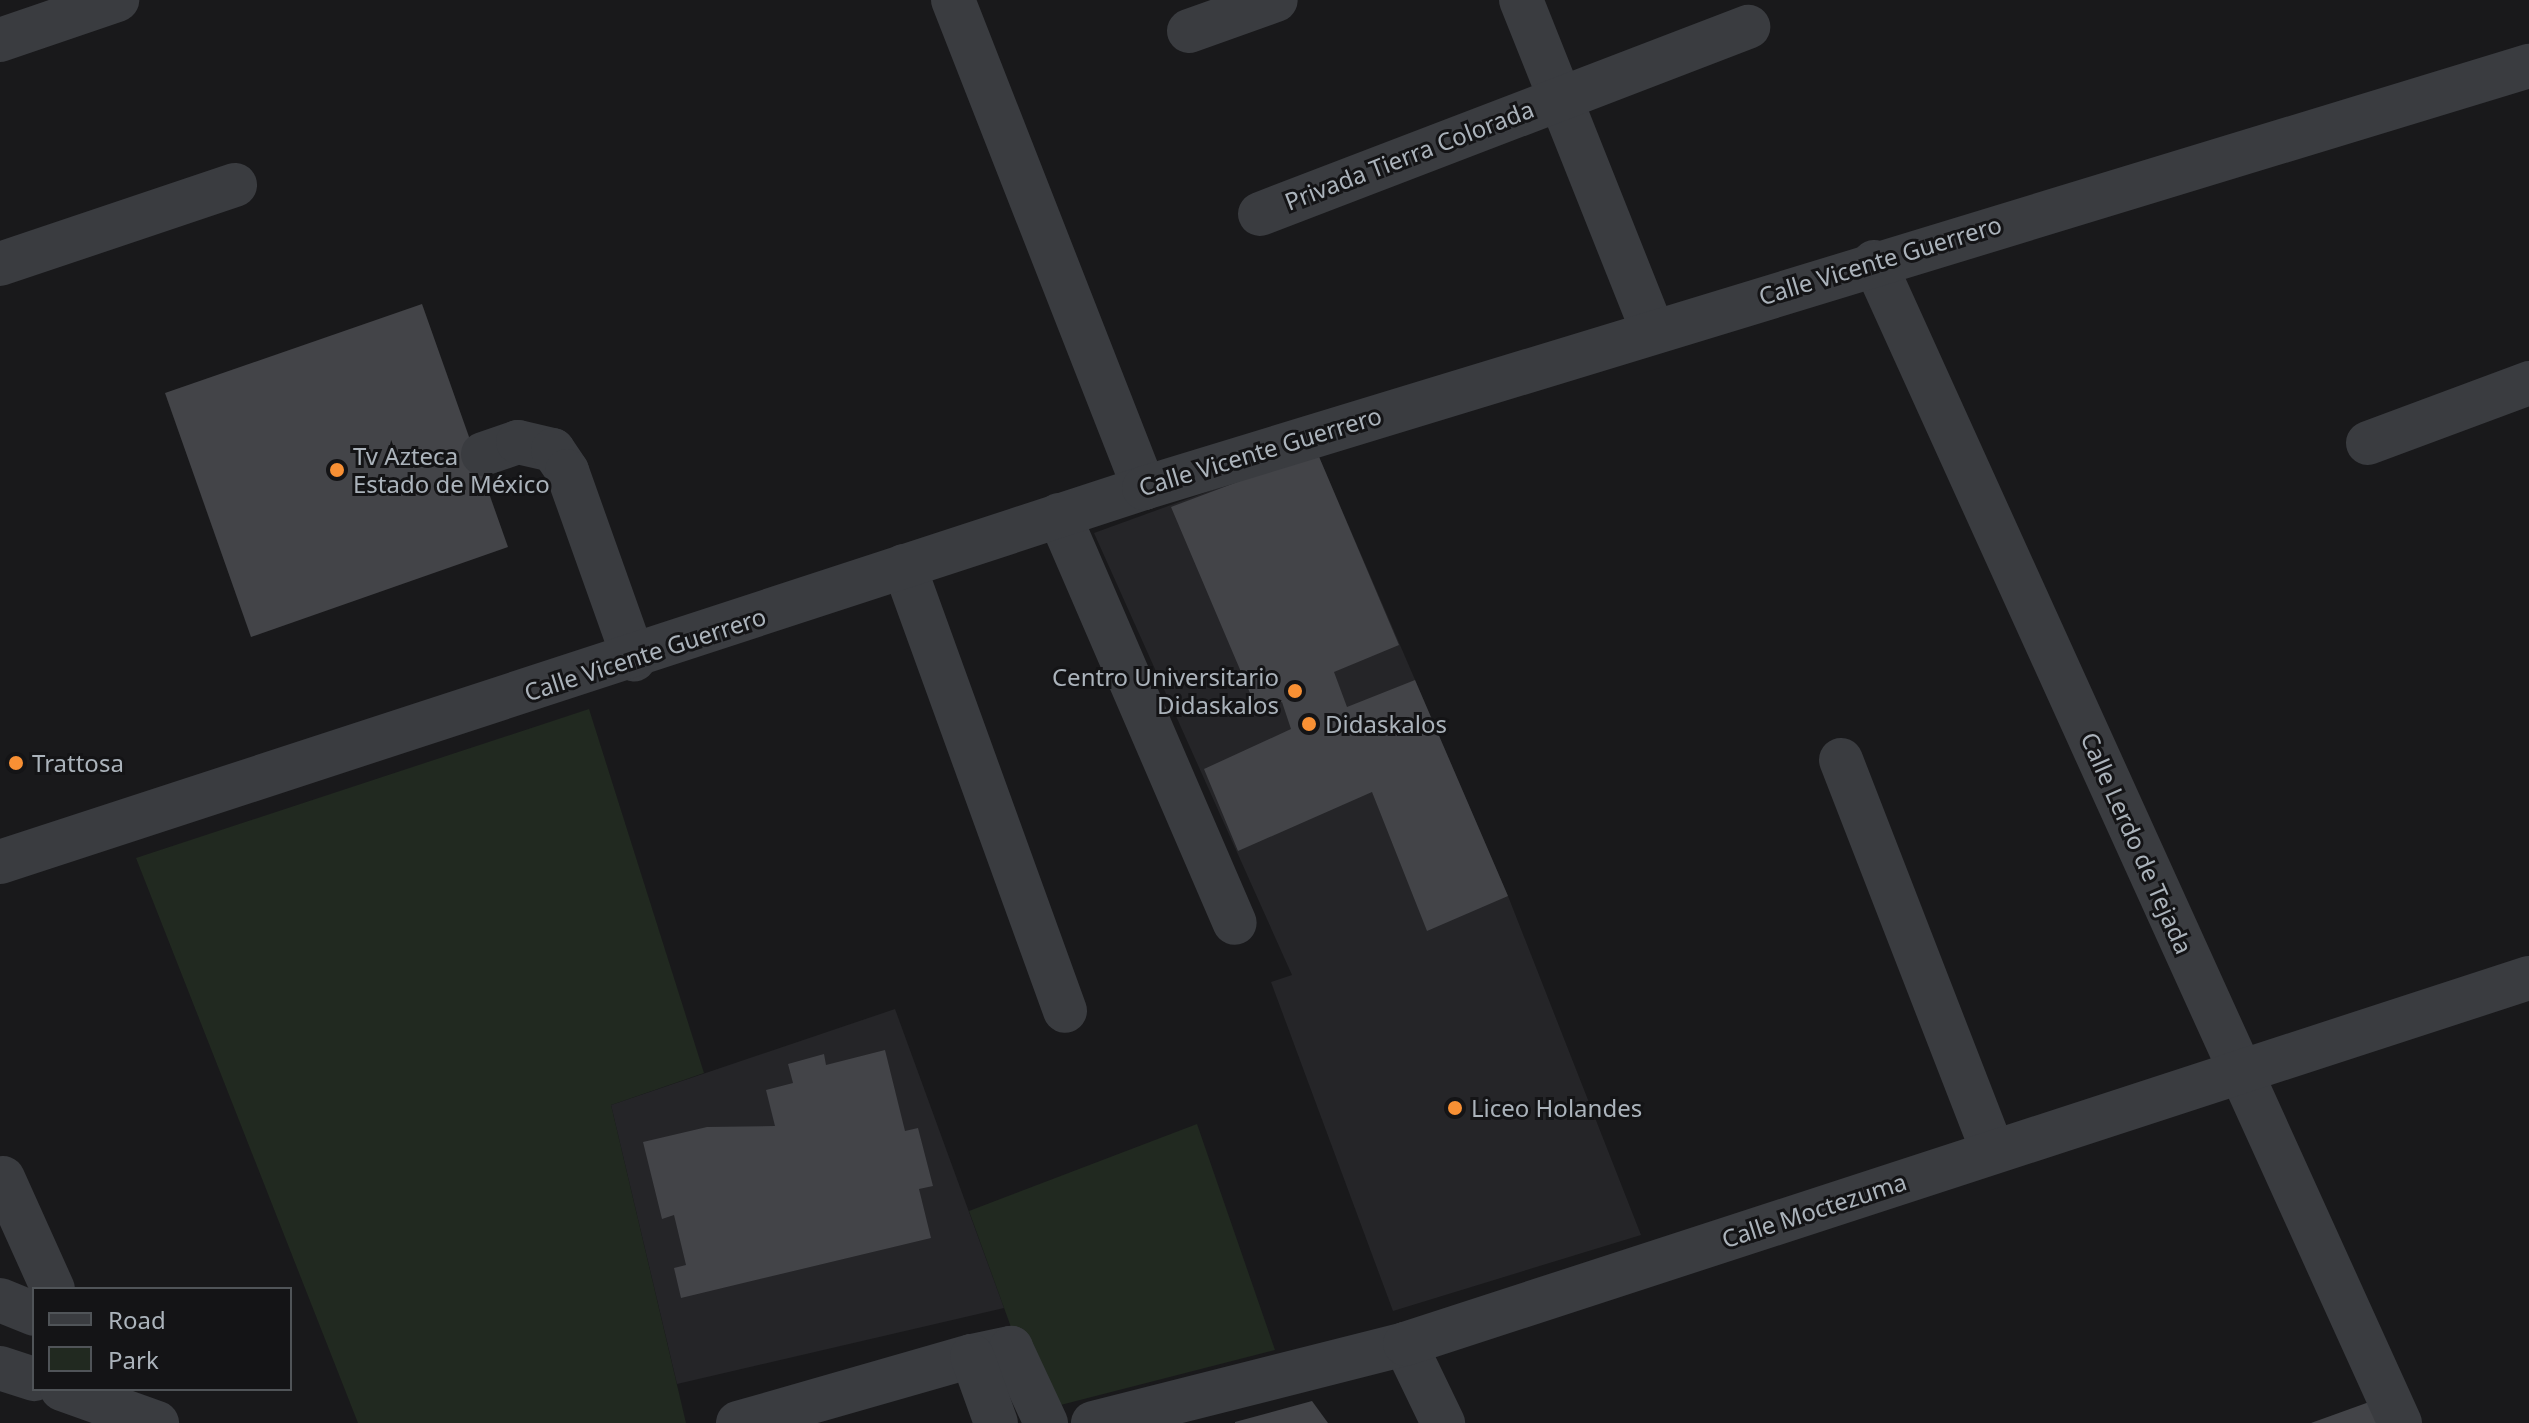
<!DOCTYPE html>
<html>
<head>
<meta charset="utf-8">
<style>
	body { margin:0 }
	#map { position:relative; width:2529px; height:1423px; overflow:hidden; background:#19191b; font-family:"Noto Sans",sans-serif }
	div>[style] { position:absolute }
	[style*='--x'] { left:calc(var(--x)*1px); top:calc(var(--y)*1px); width:calc(var(--w)*1px); rotate:calc(var(--a)*1deg) }
	.built>* { inset:0; background:#252528 }
	.green>* { inset:0; background:#212920 }
	.building>* { inset:0; background:#434448 }
	.minor>* { height:44px; margin:-22px; padding:0 22px; transform-origin:22px; border-radius:22px; background:#3a3c40 }
	.dots>* { width:22px; height:22px; translate:-50% -50%; box-sizing:border-box; border:4px solid #141416; border-radius:50% }
	span { translate:-50% -50%; white-space:nowrap; text-align:center; line-height:1.15; -webkit-text-stroke:6px #141416; paint-order:stroke }
	.street-label { font-size:24px; color:#abb3bb }
	.poi-label { font-size:24px; color:#abb3bb }
	.left { translate:0 -50%; text-align:left }
	.right { translate:-100% -50%; text-align:right }
	.legend { position:absolute; left:32px; top:1287px; width:260px; height:104px; box-sizing:border-box; background:#141416; border:2px solid #505458; margin:0; padding:10px 14px; list-style:none; font-size:24px; color:#abb3bb }
	.legend li { display:flex; align-items:center; gap:16px; height:40px }
	.legend b { width:40px; border:2px solid #505458 }
</style>
</head>
<body>
<div id="map">
	<div class="built">
		<i style="clip-path:polygon(1317px 452px,1508px 896px,1641px 1235px,1393px 1311px,1271px 982px,1292px 975px,1094px 533px)"></i>
		<i style="clip-path:polygon(895px 1009px,1004px 1308px,677px 1384px,611px 1105px)"></i>
	</div>
	<div class="green">
		<i style="clip-path:polygon(589px 709px,704px 1073px,611px 1105px,686px 1423px,358px 1423px,136px 858px)"></i>
		<i style="clip-path:polygon(1197px 1124px,1275px 1350px,1041px 1410px,969px 1211px)"></i>
	</div>
	<div class="building">
		<i style="clip-path:polygon(422px 304px,508px 547px,251px 637px,165px 393px)"></i>
		<i style="clip-path:polygon(1317px 452px,1399px 645px,1334px 672px,1347px 707px,1415px 680px,1508px 896px,1427px 931px,1372px 792px,1238px 851px,1204px 769px,1291px 729px,1282px 702px,1258px 712px,1171px 507px)"></i>
		<i style="clip-path:polygon(885px 1050px,905px 1131px,918px 1128px,933px 1186px,919px 1189px,931px 1238px,681px 1298px,674px 1268px,686px 1265px,674px 1215px,662px 1219px,643px 1142px,707px 1127px,775px 1126px,766px 1090px,793px 1083px,788px 1064px,824px 1054px,826px 1065px)"></i>
		<i style="clip-path:polygon(1312px 1401px,1328px 1423px,1235px 1423px,1235px 1422px)"></i>
		<i style="clip-path:polygon(2372px 1401px,2382px 1423px,2311px 1423px)"></i>
	</div>
	<div class="minor">
		<i style="--x:953;--y:0;--w:524;--a:68.62"></i>
		<i style="--x:1521;--y:0;--w:354;--a:68.3"></i>
		<i style="--x:1189;--y:31;--w:92;--a:-19.6"></i>
		<i style="--x:0;--y:40;--w:124;--a:-18.9"></i>
		<i style="--x:1260;--y:214;--w:523;--a:-20.97"></i>
		<i style="--x:1874;--y:262;--w:1275;--a:65.63"></i>
		<i style="--x:0;--y:264;--w:248;--a:-18.6"></i>
		<i style="--x:2368;--y:443;--w:172;--a:-20.4"></i>
		<i style="--x:483;--y:454;--w:37;--a:-19"></i>
		<i style="--x:518;--y:442;--w:36;--a:13"></i>
		<i style="--x:553;--y:450;--w:25;--a:56"></i>
		<i style="--x:567;--y:471;--w:200;--a:70.4"></i>
		<i style="--x:1059;--y:515;--w:444;--a:66.7"></i>
		<i style="--x:904;--y:566;--w:473;--a:70.1"></i>
		<i style="--x:1841;--y:760;--w:420;--a:68.8"></i>
		<i style="--x:0;--y:862;--w:1204;--a:-18.1"></i>
		<i style="--x:1144;--y:488;--w:1448;--a:-16.95"></i>
		<i style="--x:3;--y:1178;--w:122;--a:65.8"></i>
		<i style="--x:0;--y:1300;--w:37;--a:22"></i>
		<i style="--x:1405;--y:1344;--w:88;--a:64.3"></i>
		<i style="--x:972;--y:1356;--w:40;--a:-12"></i>
		<i style="--x:1011;--y:1348;--w:83;--a:65"></i>
		<i style="--x:0;--y:1368;--w:36;--a:18"></i>
		<i style="--x:62;--y:1389;--w:101;--a:19.7"></i>
		<i style="--x:738;--y:1423;--w:243;--a:-16"></i>
		<i style="--x:972;--y:1356;--w:71;--a:70.3"></i>
		<i style="--x:1093;--y:1423;--w:322;--a:-14.2"></i>
		<i style="--x:1405;--y:1344;--w:1182;--a:-18.04"></i>
	</div>
	<div class="dots">
		<i style="left:337px;top:470px;background:#f89034"></i>
		<i style="left:1295px;top:691px;background:#f89034"></i>
		<i style="left:1309px;top:724px;background:#f89034"></i>
		<i style="left:16px;top:763px;background:#f89034"></i>
		<i style="left:1455px;top:1108px;background:#f89034"></i>
	</div>
	<div class="street-label">
		<span style="left:1409px;top:155px;rotate:-21deg">Privada Tierra Colorada</span>
		<span style="left:1880px;top:260px;rotate:-17deg">Calle Vicente Guerrero</span>
		<span style="left:1260px;top:451px;rotate:-17deg">Calle Vicente Guerrero</span>
		<span style="left:645px;top:654px;rotate:-18deg">Calle Vicente Guerrero</span>
		<span style="left:2137px;top:843px;rotate:66deg">Calle Lerdo de Tejada</span>
		<span style="left:1814px;top:1210px;rotate:-18deg">Calle Moctezuma</span>
	</div>
	<div class="poi-label">
		<span class="left" style="left:353px;top:470px">Tv Azteca<br>Estado de México</span>
		<span class="right" style="left:1279px;top:691px">Centro Universitario<br>Didaskalos</span>
		<span class="left" style="left:1325px;top:724px">Didaskalos</span>
		<span class="left" style="left:32px;top:763px">Trattosa</span>
		<span class="left" style="left:1471px;top:1108px">Liceo Holandes</span>
	</div>
	<ul class="legend">
	<li><b style="height:10px;background:#3a3c40"></b>Road</li>
	<li><b style="height:22px;background:#212920"></b>Park</li>
	</ul>
</div>
</body>
</html>
